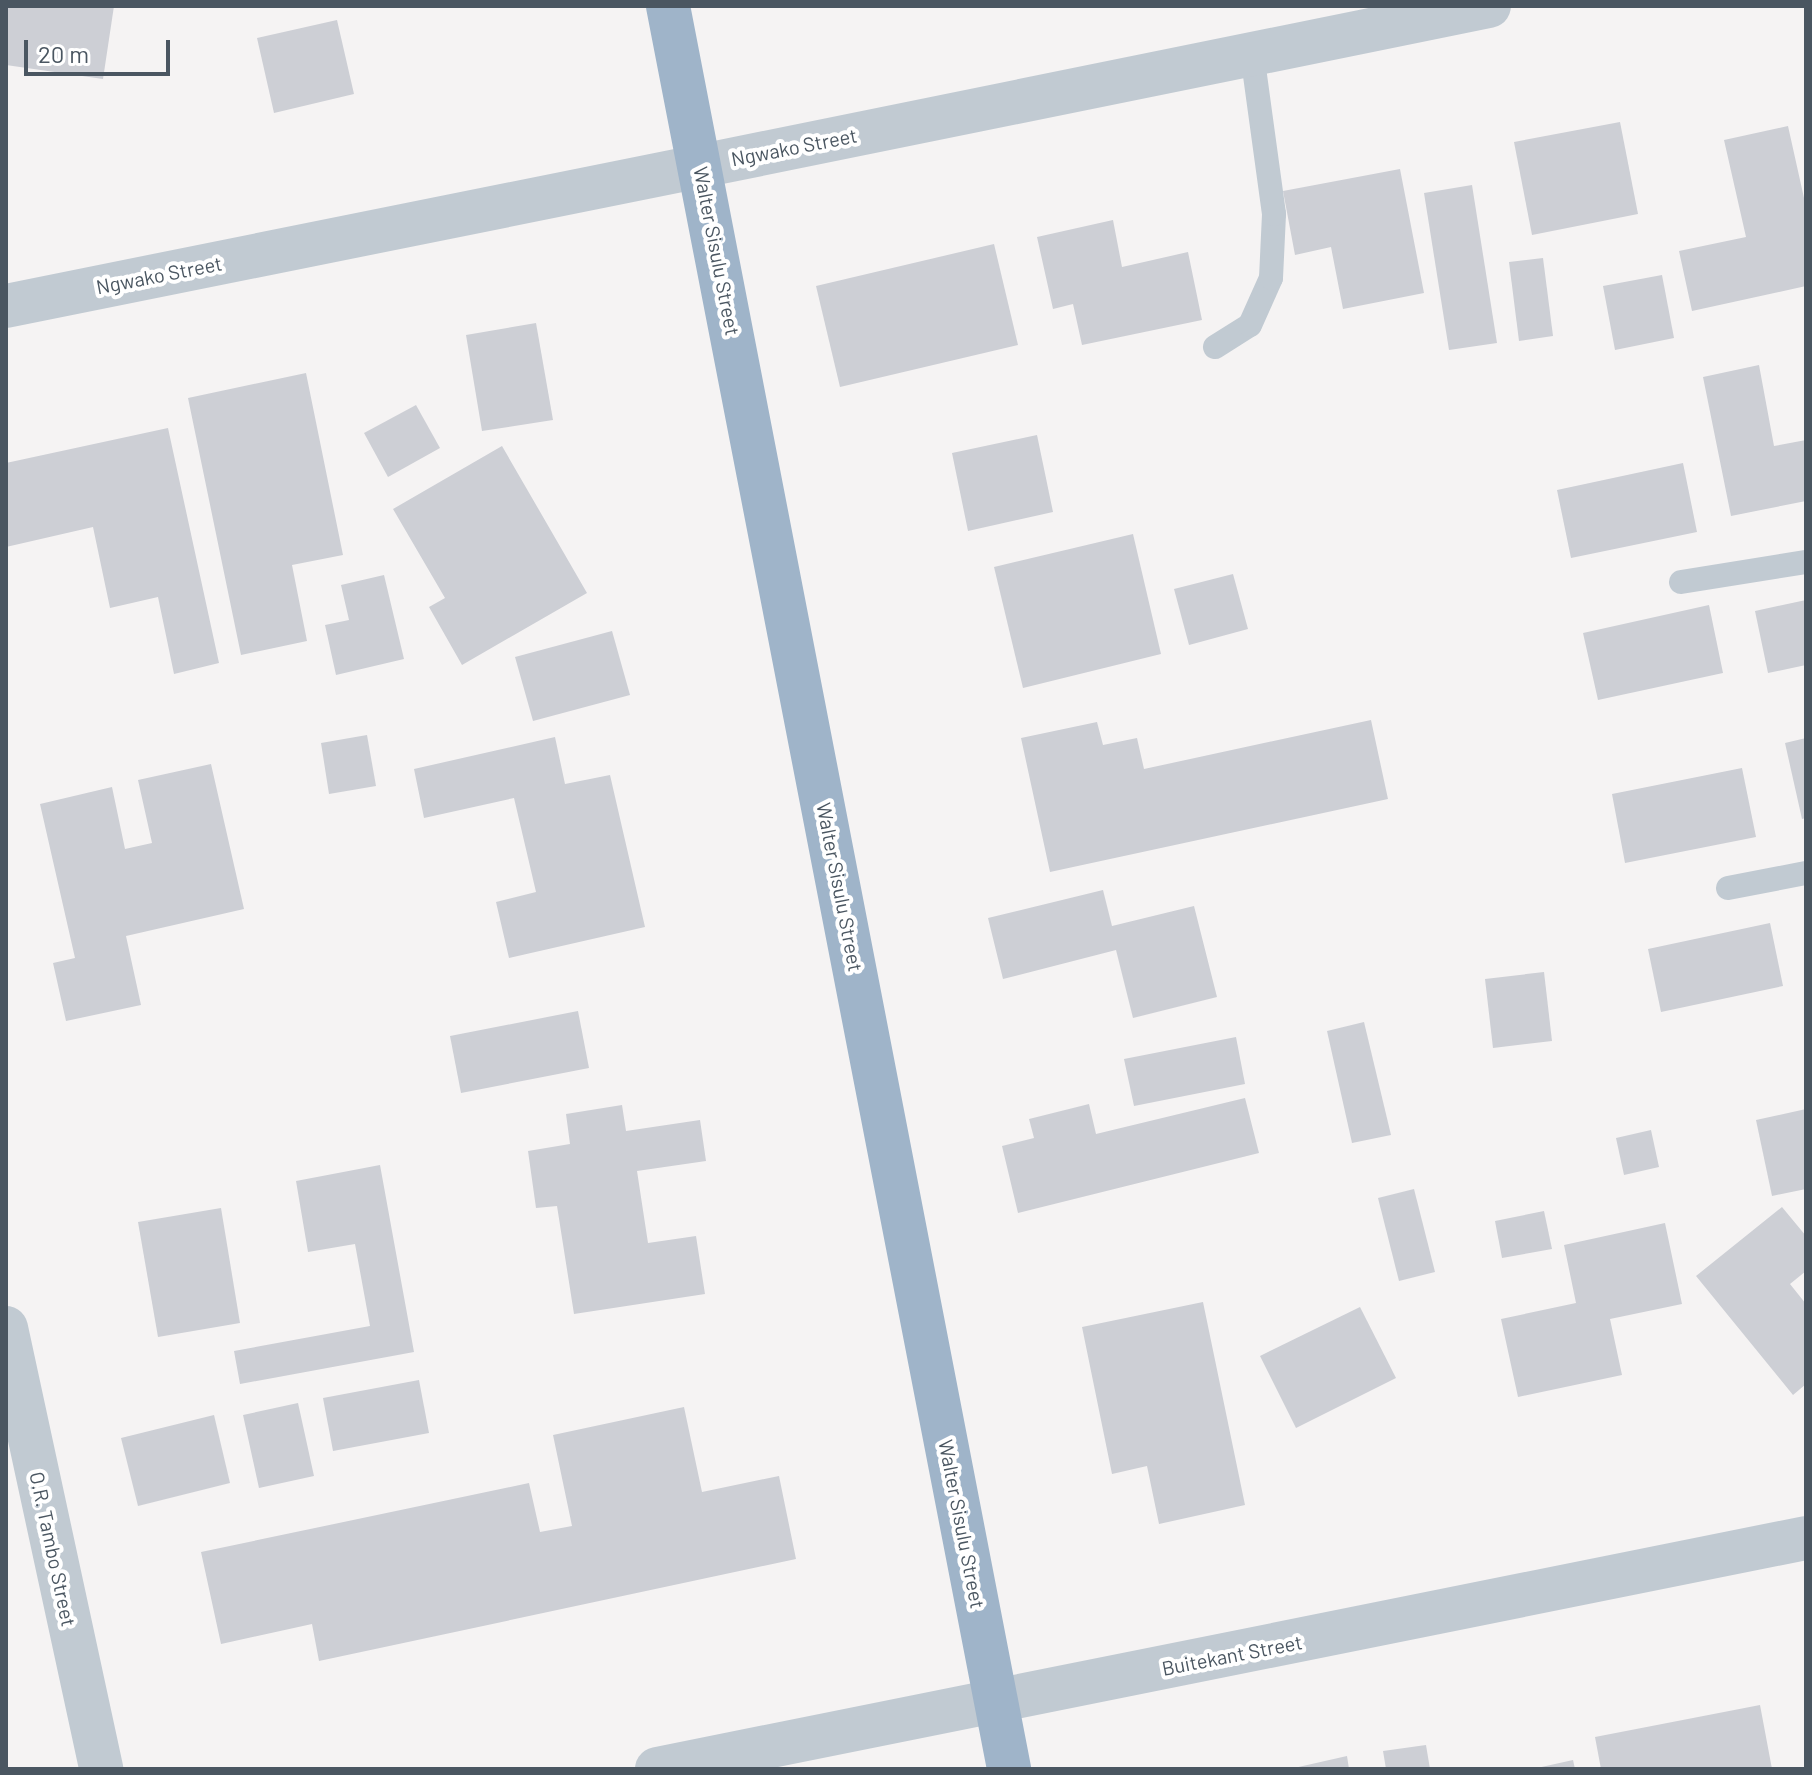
<!DOCTYPE html>
<html>
<head>
<meta charset="utf-8">
<style>
	body { margin:0 }
	#map { position:relative; width:1812px; height:1775px; overflow:hidden; background:#f5f3f3; font-family:Barlow,sans-serif }
	div>[style] { position:absolute }
	[style*='--x'] { left:calc(var(--x)*1px); top:calc(var(--y)*1px); width:calc(var(--w)*1px); rotate:calc(var(--a)*1deg) }
	.building>* { inset:0; background:#cdcfd5 }
	.service>* { height:24px; margin:-12px; padding:0 12px; transform-origin:12px; border-radius:12px; background:#c1cad2 }
	.minor>* { height:44px; margin:-22px; padding:0 22px; transform-origin:22px; border-radius:22px; background:#c1cad2 }
	.tertiary>* { height:44px; margin:-22px; padding:0 22px; transform-origin:22px; border-radius:22px; background:#c1cad2 }
	.trunk>* { height:44px; margin:-22px; padding:0 22px; transform-origin:22px; border-radius:22px; background:#9fb4c9 }
	span { translate:-50% -50%; white-space:nowrap; text-align:center; line-height:1.15; -webkit-text-stroke:8px #fff; paint-order:stroke }
	.street-label { font-size:20px; color:#4a5661 }
	.frame { position:absolute; inset:0; border:8px solid #4a5661; pointer-events:none }
	.scale { position:absolute; left:24px; top:40px; width:146px; height:36px; box-sizing:border-box; border:4px solid #4a5661; border-top:0; padding-left:10px; font-size:24px; line-height:28px; white-space:nowrap; color:#4a5661; -webkit-text-stroke:6px #fff; paint-order:stroke }
</style>
</head>
<body>
<div id="map">
	<div class="building">
		<i style="clip-path:polygon(6px 6px,114px 6px,103px 79px,6px 65px)"></i>
		<i style="clip-path:polygon(337px 20px,354px 94px,274px 113px,257px 38px)"></i>
		<i style="clip-path:polygon(1620px 122px,1638px 214px,1532px 235px,1514px 142px)"></i>
		<i style="clip-path:polygon(1788px 126px,1806px 207px,1806px 286px,1692px 311px,1679px 251px,1746px 237px,1724px 140px)"></i>
		<i style="clip-path:polygon(1400px 169px,1424px 293px,1343px 309px,1331px 247px,1295px 255px,1283px 191px)"></i>
		<i style="clip-path:polygon(1472px 185px,1497px 343px,1449px 350px,1424px 193px)"></i>
		<i style="clip-path:polygon(1113px 220px,1122px 267px,1188px 252px,1202px 320px,1082px 345px,1073px 304px,1053px 309px,1037px 237px)"></i>
		<i style="clip-path:polygon(994px 244px,1018px 345px,840px 387px,816px 286px)"></i>
		<i style="clip-path:polygon(1543px 258px,1553px 336px,1519px 341px,1509px 262px)"></i>
		<i style="clip-path:polygon(1662px 275px,1674px 338px,1615px 350px,1603px 286px)"></i>
		<i style="clip-path:polygon(536px 323px,553px 420px,482px 431px,466px 335px)"></i>
		<i style="clip-path:polygon(1759px 365px,1774px 446px,1806px 440px,1806px 501px,1731px 516px,1703px 377px)"></i>
		<i style="clip-path:polygon(306px 373px,343px 555px,292px 565px,307px 641px,241px 655px,188px 398px)"></i>
		<i style="clip-path:polygon(416px 405px,440px 448px,388px 477px,364px 433px)"></i>
		<i style="clip-path:polygon(168px 428px,219px 663px,174px 674px,158px 597px,110px 608px,93px 527px,6px 547px,6px 463px)"></i>
		<i style="clip-path:polygon(1037px 435px,1053px 512px,968px 531px,952px 453px)"></i>
		<i style="clip-path:polygon(502px 446px,587px 593px,462px 665px,429px 607px,445px 598px,393px 509px)"></i>
		<i style="clip-path:polygon(1683px 463px,1697px 532px,1571px 558px,1557px 490px)"></i>
		<i style="clip-path:polygon(1133px 534px,1161px 654px,1023px 688px,994px 567px)"></i>
		<i style="clip-path:polygon(1233px 574px,1248px 629px,1189px 645px,1174px 589px)"></i>
		<i style="clip-path:polygon(384px 575px,404px 659px,336px 675px,325px 625px,349px 620px,341px 585px)"></i>
		<i style="clip-path:polygon(1806px 600px,1806px 665px,1768px 673px,1755px 611px)"></i>
		<i style="clip-path:polygon(1709px 605px,1723px 673px,1598px 700px,1583px 633px)"></i>
		<i style="clip-path:polygon(612px 631px,630px 695px,533px 721px,515px 657px)"></i>
		<i style="clip-path:polygon(1371px 720px,1388px 799px,1050px 872px,1021px 738px,1097px 722px,1103px 745px,1137px 738px,1144px 769px)"></i>
		<i style="clip-path:polygon(367px 735px,376px 786px,329px 794px,321px 743px)"></i>
		<i style="clip-path:polygon(555px 737px,565px 784px,610px 775px,645px 927px,509px 958px,496px 902px,536px 892px,514px 798px,424px 818px,414px 769px)"></i>
		<i style="clip-path:polygon(1806px 738px,1806px 818px,1802px 819px,1785px 743px)"></i>
		<i style="clip-path:polygon(211px 764px,244px 909px,126px 936px,141px 1005px,66px 1021px,53px 963px,75px 958px,40px 804px,112px 787px,125px 849px,152px 843px,138px 780px)"></i>
		<i style="clip-path:polygon(1742px 768px,1756px 837px,1625px 863px,1612px 794px)"></i>
		<i style="clip-path:polygon(1103px 890px,1112px 926px,1194px 906px,1217px 997px,1133px 1018px,1116px 950px,1003px 979px,988px 918px)"></i>
		<i style="clip-path:polygon(1770px 923px,1783px 986px,1661px 1012px,1648px 949px)"></i>
		<i style="clip-path:polygon(1544px 972px,1552px 1041px,1493px 1048px,1485px 979px)"></i>
		<i style="clip-path:polygon(578px 1011px,589px 1068px,461px 1093px,450px 1036px)"></i>
		<i style="clip-path:polygon(1364px 1022px,1391px 1135px,1352px 1143px,1327px 1031px)"></i>
		<i style="clip-path:polygon(1236px 1037px,1245px 1084px,1134px 1106px,1124px 1059px)"></i>
		<i style="clip-path:polygon(1245px 1098px,1259px 1153px,1018px 1213px,1002px 1146px,1034px 1138px,1029px 1119px,1089px 1104px,1096px 1134px)"></i>
		<i style="clip-path:polygon(622px 1105px,626px 1131px,700px 1120px,706px 1161px,637px 1171px,648px 1243px,696px 1236px,705px 1294px,574px 1314px,557px 1206px,536px 1208px,528px 1151px,570px 1144px,566px 1114px)"></i>
		<i style="clip-path:polygon(1806px 1109px,1806px 1189px,1772px 1196px,1756px 1120px)"></i>
		<i style="clip-path:polygon(1651px 1130px,1659px 1167px,1624px 1175px,1616px 1138px)"></i>
		<i style="clip-path:polygon(380px 1165px,414px 1352px,240px 1384px,234px 1351px,370px 1326px,355px 1244px,308px 1252px,296px 1181px)"></i>
		<i style="clip-path:polygon(1414px 1189px,1435px 1272px,1399px 1281px,1378px 1198px)"></i>
		<i style="clip-path:polygon(1782px 1207px,1806px 1236px,1806px 1271px,1790px 1284px,1806px 1304px,1806px 1384px,1793px 1395px,1696px 1276px)"></i>
		<i style="clip-path:polygon(221px 1208px,240px 1323px,158px 1337px,138px 1222px)"></i>
		<i style="clip-path:polygon(1544px 1211px,1552px 1249px,1502px 1258px,1495px 1221px)"></i>
		<i style="clip-path:polygon(1665px 1223px,1682px 1304px,1610px 1319px,1622px 1375px,1518px 1397px,1501px 1319px,1576px 1303px,1564px 1245px)"></i>
		<i style="clip-path:polygon(1203px 1302px,1245px 1505px,1159px 1524px,1147px 1466px,1112px 1474px,1082px 1327px)"></i>
		<i style="clip-path:polygon(1360px 1307px,1396px 1378px,1296px 1428px,1260px 1356px)"></i>
		<i style="clip-path:polygon(419px 1380px,429px 1433px,333px 1451px,323px 1398px)"></i>
		<i style="clip-path:polygon(298px 1403px,314px 1476px,259px 1488px,243px 1415px)"></i>
		<i style="clip-path:polygon(684px 1407px,702px 1492px,779px 1476px,796px 1559px,319px 1661px,312px 1624px,221px 1644px,201px 1552px,529px 1483px,540px 1532px,572px 1526px,553px 1435px)"></i>
		<i style="clip-path:polygon(214px 1415px,230px 1483px,138px 1506px,121px 1438px)"></i>
		<i style="clip-path:polygon(1760px 1705px,1772px 1769px,1601px 1769px,1595px 1737px)"></i>
		<i style="clip-path:polygon(1426px 1745px,1430px 1769px,1386px 1769px,1383px 1751px)"></i>
		<i style="clip-path:polygon(1347px 1756px,1349px 1769px,1294px 1769px,1294px 1768px)"></i>
		<i style="clip-path:polygon(1573px 1760px,1575px 1769px,1537px 1769px,1537px 1768px)"></i>
	</div>
	<div class="service">
		<i style="--x:1215;--y:347;--w:41;--a:-32.2"></i>
		<i style="--x:1250;--y:325;--w:51;--a:-65.9"></i>
		<i style="--x:1271;--y:278;--w:64;--a:-87.3"></i>
		<i style="--x:1274;--y:214;--w:162;--a:-97.8"></i>
		<i style="--x:1681;--y:582;--w:127;--a:-9.1"></i>
		<i style="--x:1728;--y:888;--w:79;--a:-10.9"></i>
	</div>
	<div class="minor">
		<i style="--x:6;--y:306;--w:709;--a:-11.39"></i>
		<i style="--x:6;--y:1328;--w:451;--a:77.8"></i>
		<i style="--x:657;--y:1769;--w:1172;--a:-11.37"></i>
	</div>
	<div class="tertiary">
		<i style="--x:701;--y:166;--w:804;--a:-11.48"></i>
	</div>
	<div class="trunk">
		<i style="--x:668;--y:6;--w:1796;--a:79.05"></i>
	</div>
	<div class="street-label">
		<span style="left:794px;top:147px;rotate:-11deg">Ngwako Street</span>
		<span style="left:717px;top:251px;rotate:79deg">Walter Sisulu Street</span>
		<span style="left:159px;top:275px;rotate:-11deg">Ngwako Street</span>
		<span style="left:840px;top:887px;rotate:79deg">Walter Sisulu Street</span>
		<span style="left:962px;top:1524px;rotate:79deg">Walter Sisulu Street</span>
		<span style="left:53px;top:1549px;rotate:78deg">O.R. Tambo Street</span>
		<span style="left:1232px;top:1655px;rotate:-11deg">Buitekant Street</span>
	</div>
	<div class="frame"></div>
	<div class="scale">20 m</div>
</div>
</body>
</html>
